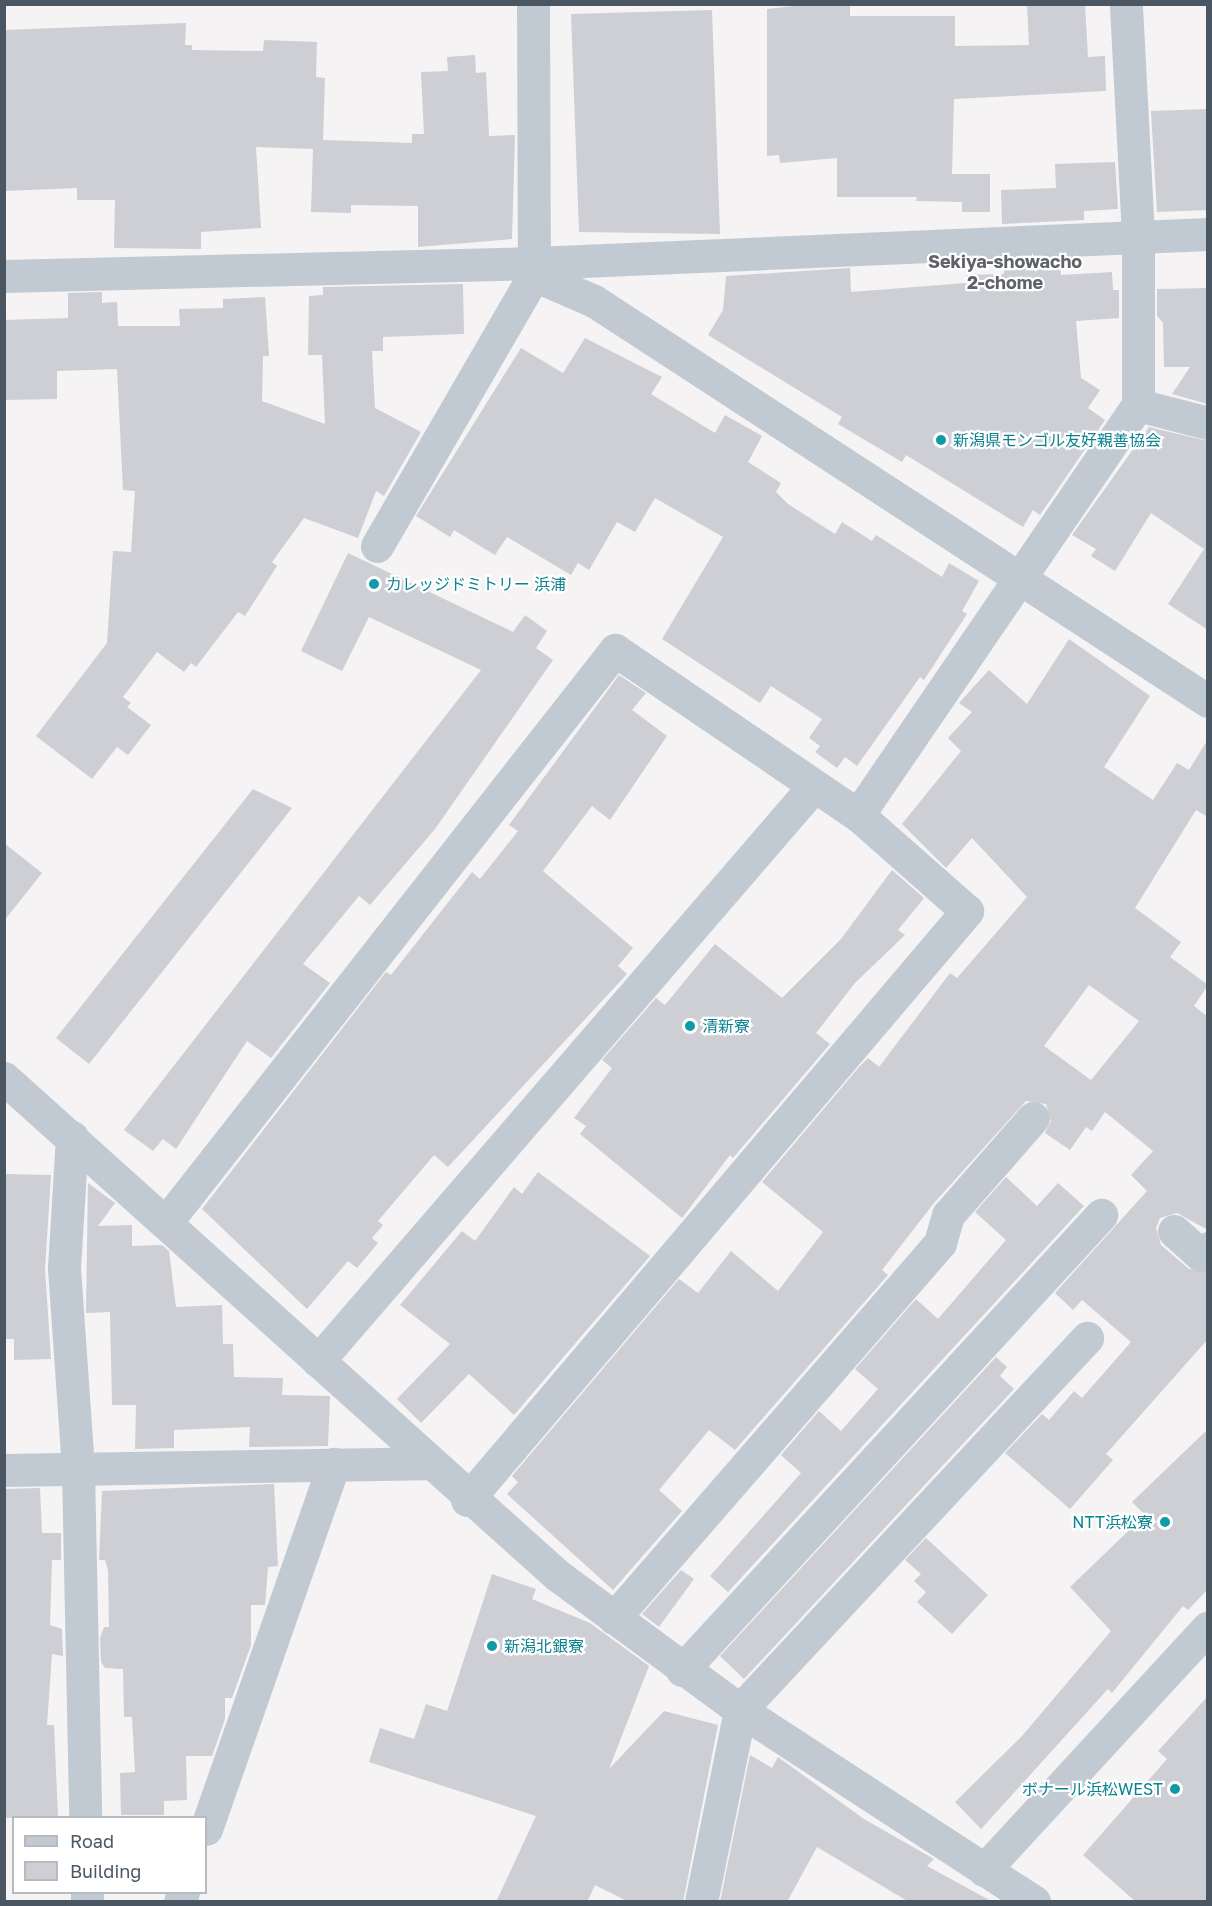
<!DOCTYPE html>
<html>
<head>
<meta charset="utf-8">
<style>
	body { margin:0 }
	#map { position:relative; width:1212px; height:1906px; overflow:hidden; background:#f5f3f3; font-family:"Golos Text","Noto Sans JP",sans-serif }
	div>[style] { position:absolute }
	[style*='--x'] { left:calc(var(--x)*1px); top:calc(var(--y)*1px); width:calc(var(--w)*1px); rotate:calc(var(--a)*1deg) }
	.building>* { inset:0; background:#cdcfd5 }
	.street>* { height:33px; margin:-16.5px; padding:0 16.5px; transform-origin:16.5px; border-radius:16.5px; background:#c1cad2 }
	.dots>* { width:16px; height:16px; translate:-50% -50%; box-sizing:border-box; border:3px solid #fff; border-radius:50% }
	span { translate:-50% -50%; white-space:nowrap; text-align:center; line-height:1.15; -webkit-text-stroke:4.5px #fff; paint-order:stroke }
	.culture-label { font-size:16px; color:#0d838f }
	.left { translate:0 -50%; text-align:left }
	.right { translate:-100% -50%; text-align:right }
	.neighbourhood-label { font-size:18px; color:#5f6368; font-weight:700 }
	.frame { position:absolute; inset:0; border:6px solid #4a5661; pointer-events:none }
	.legend { position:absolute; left:12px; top:1816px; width:195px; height:78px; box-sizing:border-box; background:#fff; border:2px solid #b7bbc0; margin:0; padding:8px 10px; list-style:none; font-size:18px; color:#4a5661 }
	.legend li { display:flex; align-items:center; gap:12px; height:30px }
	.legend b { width:30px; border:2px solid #b7bbc0 }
</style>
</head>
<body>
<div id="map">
	<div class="building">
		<i style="clip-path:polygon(812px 4px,850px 4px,850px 16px,955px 16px,955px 46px,1029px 45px,1027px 4px,1085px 4px,1088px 57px,1105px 56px,1106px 91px,954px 99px,952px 174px,990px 174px,990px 212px,962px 212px,962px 202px,916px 201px,917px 197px,837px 197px,837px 158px,780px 163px,779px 155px,767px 156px,767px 9px)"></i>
		<i style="clip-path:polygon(712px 10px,720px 234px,579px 232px,571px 14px)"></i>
		<i style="clip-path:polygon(186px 23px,185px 45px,192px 45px,192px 50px,263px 51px,264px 40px,317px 42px,316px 77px,325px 78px,323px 140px,412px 143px,412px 134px,424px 134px,421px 72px,448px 71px,447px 57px,475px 55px,476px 73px,486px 72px,489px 136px,515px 135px,512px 239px,418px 247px,418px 206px,351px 205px,351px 213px,311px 212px,313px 149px,256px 147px,261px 228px,201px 232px,201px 249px,114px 248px,115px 200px,77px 200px,77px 188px,4px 191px,4px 30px)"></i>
		<i style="clip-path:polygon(1208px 109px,1208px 210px,1157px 212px,1151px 111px)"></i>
		<i style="clip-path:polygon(1115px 162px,1118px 209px,1084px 211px,1084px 220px,1002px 224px,1001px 190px,1056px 188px,1055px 164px)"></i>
		<i style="clip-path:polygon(1060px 259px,1061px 275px,1112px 272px,1113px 290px,1119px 290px,1119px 318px,1076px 321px,1081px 378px,1100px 390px,1088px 408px,1105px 420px,1040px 515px,1033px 510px,1023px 527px,906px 455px,902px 462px,838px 424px,842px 417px,708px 335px,723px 310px,726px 276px,850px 268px,851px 292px,966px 283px,966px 275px,1004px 274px,1004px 262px)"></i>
		<i style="clip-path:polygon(463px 284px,464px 334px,383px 337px,383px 351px,372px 351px,375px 408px,421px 432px,384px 496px,376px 491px,358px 538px,304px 518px,272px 562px,277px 566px,245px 616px,238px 612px,196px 667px,191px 663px,184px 672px,157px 652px,123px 697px,131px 703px,127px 707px,151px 725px,128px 755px,117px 747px,92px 779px,36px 736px,107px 643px,113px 551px,131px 552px,135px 491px,123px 490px,117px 369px,57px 371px,57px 399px,4px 400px,4px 320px,68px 318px,68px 293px,102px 292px,102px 303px,117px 302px,118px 326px,180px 326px,179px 309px,223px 308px,223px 299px,265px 297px,269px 356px,263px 356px,262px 401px,325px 424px,322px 355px,308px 355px,309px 296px,323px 295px,323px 287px)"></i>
		<i style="clip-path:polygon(1208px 288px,1208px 404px,1172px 394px,1190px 367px,1164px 367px,1163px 323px,1157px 316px,1157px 289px)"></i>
		<i style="clip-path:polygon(585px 338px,662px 377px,651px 394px,715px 433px,725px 415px,762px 436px,748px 462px,781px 483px,776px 492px,788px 504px,835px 534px,842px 522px,872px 541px,876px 535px,942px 577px,949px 563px,979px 581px,962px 611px,967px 614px,924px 680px,920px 677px,857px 766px,845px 757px,837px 768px,815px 752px,820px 746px,809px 738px,822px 719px,771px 686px,760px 703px,662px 639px,723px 537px,655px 498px,635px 532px,617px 522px,589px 570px,578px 563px,571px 575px,507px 537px,495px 555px,454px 530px,450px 537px,416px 516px,521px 348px,563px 373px)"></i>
		<i style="clip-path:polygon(1149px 427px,1208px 441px,1208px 630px,1168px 604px,1204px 549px,1151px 513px,1115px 571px,1091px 556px,1096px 549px,1072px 535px)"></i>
		<i style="clip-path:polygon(348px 553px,513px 632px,525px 615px,547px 631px,536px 648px,553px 660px,435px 829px,370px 905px,359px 896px,303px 964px,330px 983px,271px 1058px,247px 1041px,176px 1149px,163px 1139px,153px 1151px,124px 1130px,481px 670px,369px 617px,342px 671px,301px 651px)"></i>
		<i style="clip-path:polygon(evenodd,1069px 639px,1150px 696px,1104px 767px,1153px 800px,1177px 763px,1189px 770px,1208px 739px,1208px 817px,1196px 810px,1135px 908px,1181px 942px,1170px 957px,1208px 985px,1194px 1006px,1208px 1017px,1208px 1230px,1177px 1213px,1160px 1218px,1156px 1228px,1161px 1245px,1189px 1269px,1208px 1272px,1208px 1339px,1106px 1454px,1113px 1460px,1070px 1509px,1005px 1453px,1042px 1414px,1049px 1420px,1074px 1391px,1082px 1398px,1131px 1342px,1082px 1300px,1073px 1310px,1055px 1293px,1147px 1191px,1131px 1175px,1153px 1151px,1105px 1112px,1092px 1131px,1086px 1127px,1070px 1150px,1045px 1133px,1051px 1121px,1046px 1104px,1026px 1101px,934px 1203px,882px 1270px,888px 1275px,735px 1450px,709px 1430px,659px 1490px,682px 1511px,613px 1590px,507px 1494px,518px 1482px,512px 1476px,679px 1279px,698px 1293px,731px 1251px,778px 1291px,823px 1232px,762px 1182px,859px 1067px,868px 1058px,879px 1067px,950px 973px,957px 978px,1027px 897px,972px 838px,946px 868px,902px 824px,961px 751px,948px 738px,972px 712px,959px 703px,989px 670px,1027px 704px,1069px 639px,1089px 985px,1139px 1021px,1091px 1080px,1044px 1046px,1089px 985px)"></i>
		<i style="clip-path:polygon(619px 675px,646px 693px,632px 710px,667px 736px,610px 820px,592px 806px,543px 871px,633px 948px,618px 966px,627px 974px,448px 1167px,434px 1155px,378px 1221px,383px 1225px,372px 1238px,378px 1243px,357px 1268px,348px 1261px,307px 1309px,202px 1209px,386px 972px,391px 975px,472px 872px,480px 879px,518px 831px,509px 825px)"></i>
		<i style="clip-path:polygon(253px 789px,292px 808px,89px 1064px,56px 1038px)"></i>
		<i style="clip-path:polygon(4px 843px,42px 873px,4px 921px)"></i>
		<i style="clip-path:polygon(892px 870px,924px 898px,898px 930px,905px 935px,855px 983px,816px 1033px,830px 1044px,733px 1158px,730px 1155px,682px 1218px,580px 1134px,586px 1126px,574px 1118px,612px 1068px,602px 1060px,656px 998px,665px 1005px,715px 944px,782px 998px,841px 939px)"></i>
		<i style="clip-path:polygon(538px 1172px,650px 1256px,514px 1415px,469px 1374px,421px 1423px,397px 1399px,450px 1344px,400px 1305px,462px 1231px,475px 1241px,514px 1187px,522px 1194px)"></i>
		<i style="clip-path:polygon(4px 1174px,51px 1175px,45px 1269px,51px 1359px,14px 1360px,14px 1339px,4px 1339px)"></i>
		<i style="clip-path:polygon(1006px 1177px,1037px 1206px,1058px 1183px,1084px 1206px,728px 1592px,710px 1576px,801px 1473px,781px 1455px,819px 1411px,841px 1431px,878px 1389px,855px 1369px,916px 1299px,938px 1319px,1006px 1240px,975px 1212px)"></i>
		<i style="clip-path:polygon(88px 1183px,115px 1203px,98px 1226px,132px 1225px,132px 1246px,162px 1245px,169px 1251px,176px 1307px,222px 1305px,223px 1344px,233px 1344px,234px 1377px,283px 1378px,282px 1395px,330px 1396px,328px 1446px,249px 1447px,250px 1427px,174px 1430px,174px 1448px,135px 1449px,136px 1405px,112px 1405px,110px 1312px,86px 1313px)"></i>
		<i style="clip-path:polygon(996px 1357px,1007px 1367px,1000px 1376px,1014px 1389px,744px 1679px,720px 1656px)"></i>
		<i style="clip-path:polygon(1208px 1429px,1208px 1589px,1188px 1610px,1183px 1606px,1112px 1693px,1108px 1689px,981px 1829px,955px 1802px,1022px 1736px,1111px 1631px,1070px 1587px,1145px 1515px,1132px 1502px)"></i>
		<i style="clip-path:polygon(274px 1484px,278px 1566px,268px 1567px,265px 1605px,251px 1605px,251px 1645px,232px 1698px,225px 1698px,225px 1719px,212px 1756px,186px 1756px,187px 1800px,164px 1801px,164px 1815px,121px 1815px,120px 1773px,135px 1772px,132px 1717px,124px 1717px,123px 1669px,105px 1668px,101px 1662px,100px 1638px,104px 1627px,109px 1627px,108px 1570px,105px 1560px,99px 1560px,102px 1491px)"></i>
		<i style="clip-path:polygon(40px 1488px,42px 1533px,61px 1533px,61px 1560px,52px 1560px,50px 1625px,62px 1629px,63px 1656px,52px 1654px,47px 1725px,54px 1725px,58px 1816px,4px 1818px,4px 1489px)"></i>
		<i style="clip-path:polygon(926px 1538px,988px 1595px,952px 1634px,917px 1602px,926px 1592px,914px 1581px,921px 1574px,905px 1560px)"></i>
		<i style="clip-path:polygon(681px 1570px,694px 1579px,659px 1627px,642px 1614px)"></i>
		<i style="clip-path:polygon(492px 1574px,536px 1589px,532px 1599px,590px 1623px,649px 1666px,609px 1769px,664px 1711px,718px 1725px,683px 1902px,629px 1902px,595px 1885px,587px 1902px,496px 1902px,536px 1816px,369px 1762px,380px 1728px,414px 1739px,426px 1704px,447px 1711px)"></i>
		<i style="clip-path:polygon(1208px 1696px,1208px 1902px,1136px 1902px,1083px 1855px,1167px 1759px,1158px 1751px)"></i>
		<i style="clip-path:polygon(750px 1755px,772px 1768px,778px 1757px,864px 1819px,934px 1859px,927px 1866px,993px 1902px,909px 1902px,817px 1847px,787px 1902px,720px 1902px)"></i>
	</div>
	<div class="street">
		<i style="--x:533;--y:4;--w:271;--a:89.8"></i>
		<i style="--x:534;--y:275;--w:65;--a:23.4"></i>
		<i style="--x:594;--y:301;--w:733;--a:33.08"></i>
		<i style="--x:4;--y:276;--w:531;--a:-1.4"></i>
		<i style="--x:535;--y:263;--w:674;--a:-2.47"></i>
		<i style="--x:1138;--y:405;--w:72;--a:14.4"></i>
		<i style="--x:377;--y:546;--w:313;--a:-59.9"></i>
		<i style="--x:4;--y:1078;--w:744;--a:41.95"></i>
		<i style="--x:557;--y:1575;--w:227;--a:36.4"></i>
		<i style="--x:740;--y:1710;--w:351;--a:33.1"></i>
		<i style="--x:72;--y:1137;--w:131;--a:93.5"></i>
		<i style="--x:64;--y:1268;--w:202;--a:86"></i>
		<i style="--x:78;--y:1470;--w:348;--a:88.8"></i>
		<i style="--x:167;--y:1221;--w:726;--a:-51.88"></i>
		<i style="--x:615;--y:650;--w:294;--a:34.2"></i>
		<i style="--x:858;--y:815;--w:496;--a:-55.7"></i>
		<i style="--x:1138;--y:405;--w:170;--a:-90"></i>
		<i style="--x:1138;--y:235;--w:231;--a:-93"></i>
		<i style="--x:1174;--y:1231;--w:36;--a:42"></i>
		<i style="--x:1201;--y:1255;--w:10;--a:-45"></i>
		<i style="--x:318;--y:1361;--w:759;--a:-49.22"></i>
		<i style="--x:4;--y:1470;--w:423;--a:-0.9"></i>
		<i style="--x:467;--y:1500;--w:773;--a:-49.67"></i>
		<i style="--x:967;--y:911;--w:145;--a:-138.6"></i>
		<i style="--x:614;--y:1618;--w:497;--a:-49"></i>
		<i style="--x:940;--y:1243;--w:29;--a:-74"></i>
		<i style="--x:948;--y:1215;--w:129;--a:-48.8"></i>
		<i style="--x:682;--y:1670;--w:619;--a:-47.36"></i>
		<i style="--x:206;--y:1829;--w:387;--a:-70.7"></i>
		<i style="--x:984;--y:1870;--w:330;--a:-47.3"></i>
		<i style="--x:87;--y:1892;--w:10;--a:90"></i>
		<i style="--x:180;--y:1902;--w:10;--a:-73"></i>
		<i style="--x:701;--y:1902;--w:196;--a:-78.5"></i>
		<i style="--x:740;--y:1710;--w:509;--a:-46.99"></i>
	</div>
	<div class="dots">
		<i style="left:941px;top:440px;background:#0f9aa8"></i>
		<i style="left:374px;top:584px;background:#0f9aa8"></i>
		<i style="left:690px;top:1026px;background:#0f9aa8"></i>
		<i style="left:1165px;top:1522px;background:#0f9aa8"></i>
		<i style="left:492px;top:1646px;background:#0f9aa8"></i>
		<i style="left:1175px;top:1789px;background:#0f9aa8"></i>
	</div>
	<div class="culture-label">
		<span class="left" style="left:953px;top:440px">新潟県モンゴル友好親善協会</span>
		<span class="left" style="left:386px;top:584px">カレッジドミトリー 浜浦</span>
		<span class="left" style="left:702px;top:1026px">清新寮</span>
		<span class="right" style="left:1153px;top:1522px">NTT浜松寮</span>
		<span class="left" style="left:504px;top:1646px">新潟北銀寮</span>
		<span class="right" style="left:1163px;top:1789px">ボナール浜松WEST</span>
	</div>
	<div class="neighbourhood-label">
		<span style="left:1005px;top:272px">Sekiya-showacho<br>2-chome</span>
	</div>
	<div class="frame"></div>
	<ul class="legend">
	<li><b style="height:8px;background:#c1cad2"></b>Road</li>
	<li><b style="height:16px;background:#cdcfd5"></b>Building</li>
	</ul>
</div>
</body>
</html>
